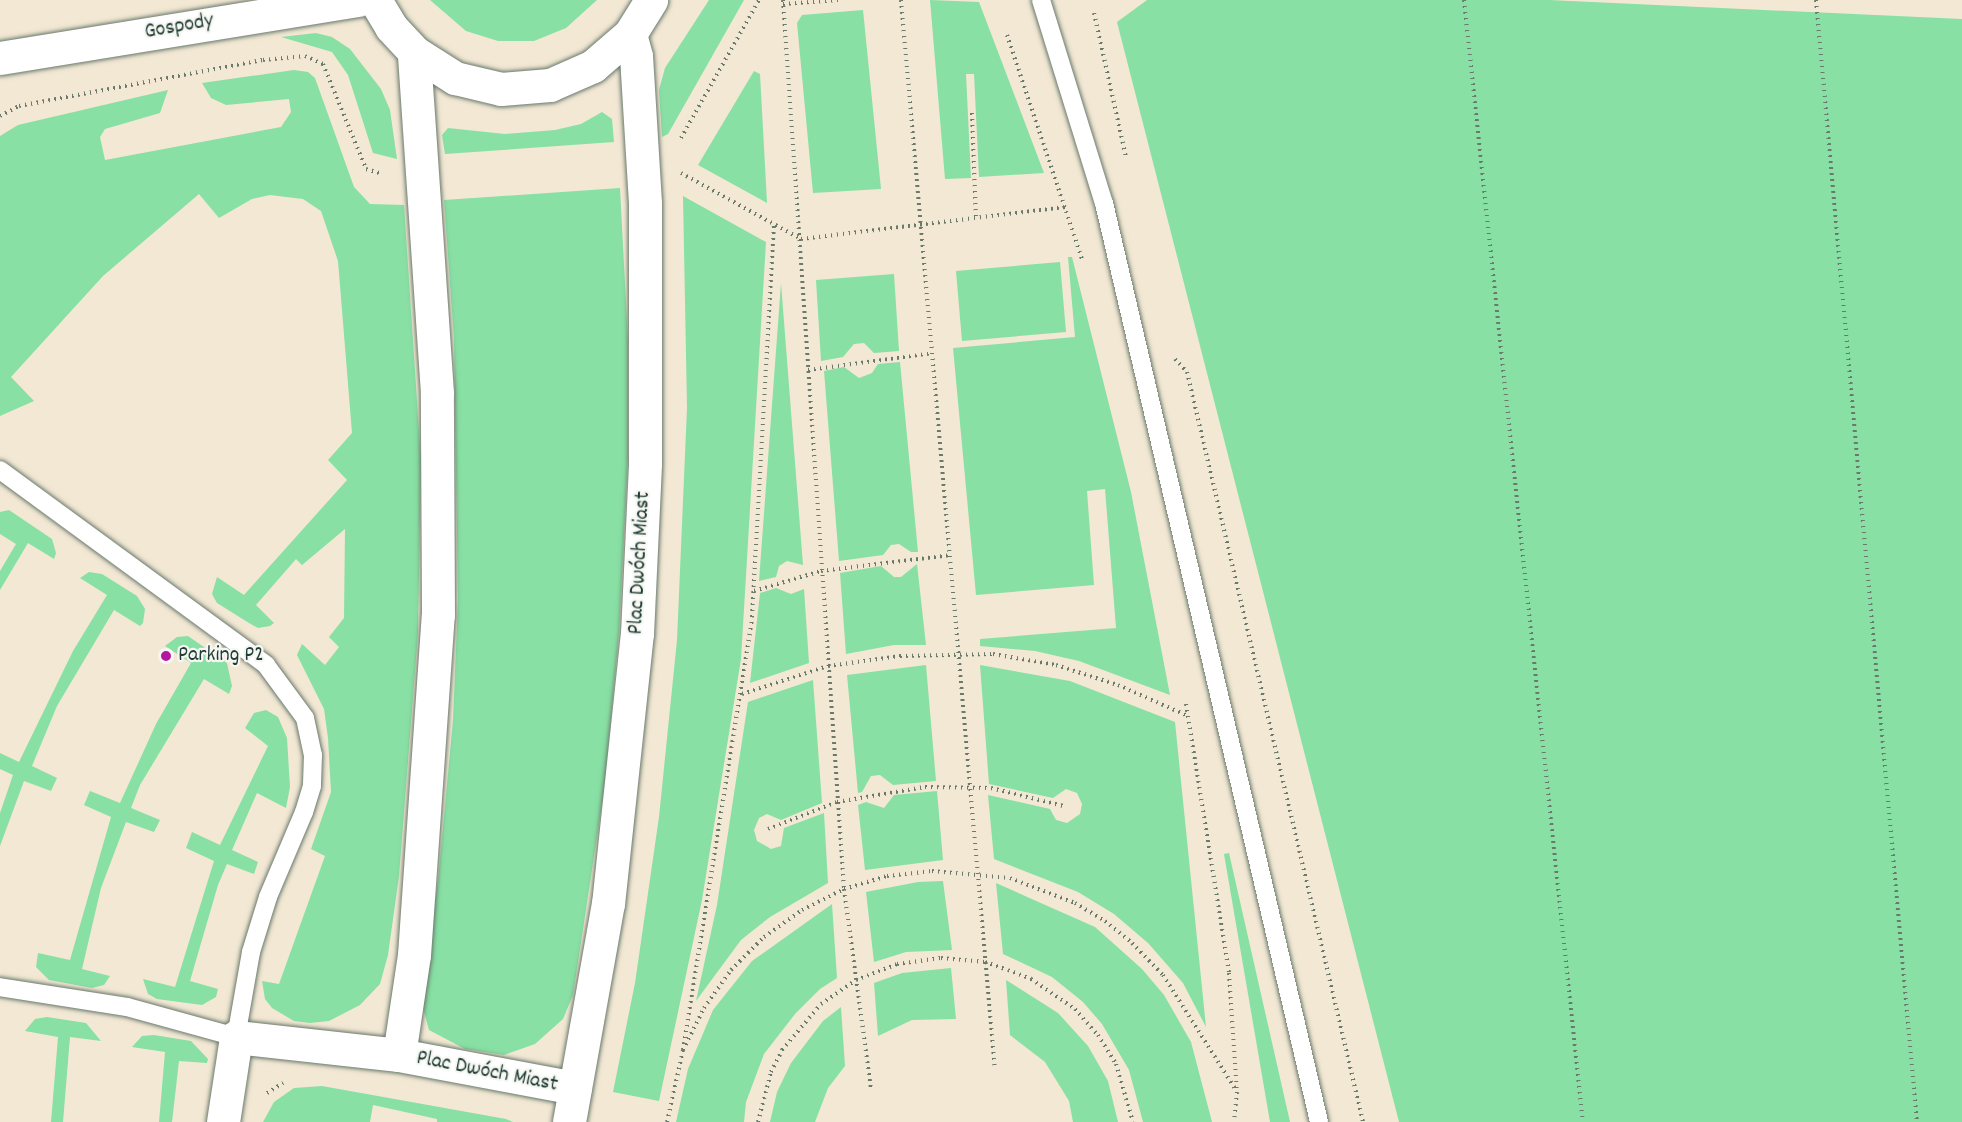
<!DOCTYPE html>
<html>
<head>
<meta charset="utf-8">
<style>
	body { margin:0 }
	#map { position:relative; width:1962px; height:1122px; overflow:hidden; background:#f2e8d4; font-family:Dekko,sans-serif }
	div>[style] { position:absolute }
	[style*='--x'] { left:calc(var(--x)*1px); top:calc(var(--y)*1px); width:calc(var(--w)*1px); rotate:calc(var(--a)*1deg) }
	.green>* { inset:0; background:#88e0a4 }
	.path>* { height:4px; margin-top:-2px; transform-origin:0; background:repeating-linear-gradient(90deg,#69796c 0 1.5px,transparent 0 6px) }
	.roads { filter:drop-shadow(0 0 2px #69796c) drop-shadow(0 0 2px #69796c) }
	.service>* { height:18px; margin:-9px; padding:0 9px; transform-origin:9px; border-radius:9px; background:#fff }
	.minor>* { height:33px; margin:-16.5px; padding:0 16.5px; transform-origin:16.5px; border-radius:16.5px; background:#fff }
	.tertiary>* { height:33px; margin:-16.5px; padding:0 16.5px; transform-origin:16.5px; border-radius:16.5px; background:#fff }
	.dots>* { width:16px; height:16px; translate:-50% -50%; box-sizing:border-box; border:3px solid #f6f6f2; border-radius:50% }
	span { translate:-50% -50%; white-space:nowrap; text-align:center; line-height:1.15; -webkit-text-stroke:4.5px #f6f6f2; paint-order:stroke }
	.street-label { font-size:22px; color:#1f3d34 }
	.poi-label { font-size:22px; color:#1f3d34 }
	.left { translate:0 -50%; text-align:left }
</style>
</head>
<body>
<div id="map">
	<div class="green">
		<i style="clip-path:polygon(430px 0,597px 0,566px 28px,534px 41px,498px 41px,466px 31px)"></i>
		<i style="clip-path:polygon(709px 0,744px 0,668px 134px,662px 137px,659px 90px,665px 68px)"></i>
		<i style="clip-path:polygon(930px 0,979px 2px,1044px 173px,979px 177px,974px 74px,966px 74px,971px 178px,945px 179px)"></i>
		<i style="clip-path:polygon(1147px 0,1549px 0,1962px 19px,1962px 1122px,1399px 1122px,1117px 22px)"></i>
		<i style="clip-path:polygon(863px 10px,881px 189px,813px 193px,797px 23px,802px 15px)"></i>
		<i style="clip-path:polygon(316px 33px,332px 37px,350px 49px,381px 89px,390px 110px,397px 159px,373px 153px,348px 75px,332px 52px,281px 37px)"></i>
		<i style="clip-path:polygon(294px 70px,308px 72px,315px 78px,354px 187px,370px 204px,404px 205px,421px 461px,418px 633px,399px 876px,388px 955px,380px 984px,360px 1005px,329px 1021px,310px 1023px,294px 1021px,272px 1008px,265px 999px,262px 981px,279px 984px,325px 856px,311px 849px,331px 792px,328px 738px,324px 709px,297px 655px,302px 644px,325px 665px,339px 647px,329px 637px,344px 618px,345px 529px,302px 565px,296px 559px,256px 605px,274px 623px,270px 626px,258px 628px,249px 623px,217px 603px,212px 594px,217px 577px,244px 595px,347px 480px,328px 460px,352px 433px,338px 261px,321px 211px,303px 199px,270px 195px,252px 199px,219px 218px,199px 194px,103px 276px,11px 377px,34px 401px,0 416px,0 136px,18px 125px,168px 90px,160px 113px,105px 129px,100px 137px,105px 160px,281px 127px,291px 112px,289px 99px,226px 105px,211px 98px,202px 83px)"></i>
		<i style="clip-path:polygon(754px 71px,760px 74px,767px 203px,698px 165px)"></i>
		<i style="clip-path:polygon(602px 112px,612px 119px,614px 142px,445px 154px,442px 135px,448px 128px,505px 134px,555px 130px,581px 124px)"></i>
		<i style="clip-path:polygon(620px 188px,628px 341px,628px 457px,619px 632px,605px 784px,573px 995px,563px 1019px,535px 1044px,504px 1055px,465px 1049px,429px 1030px,421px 1001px,438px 881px,453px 720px,458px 600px,454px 339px,444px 200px)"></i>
		<i style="clip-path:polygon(683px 196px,766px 242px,741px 659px,702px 900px,659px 1101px,613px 1092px,635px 983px,659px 817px,677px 640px,687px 408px)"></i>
		<i style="clip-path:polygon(1068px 257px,1072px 257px,1131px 492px,1170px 695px,1079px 661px,1035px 651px,980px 646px,980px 639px,1116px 628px,1105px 489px,1087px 491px,1094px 585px,976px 595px,953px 348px,1075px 337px)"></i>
		<i style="clip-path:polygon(1060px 262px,1066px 332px,962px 341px,956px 271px)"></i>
		<i style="clip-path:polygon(894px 274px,899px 351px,874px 353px,864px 343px,854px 344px,843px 357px,821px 361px,816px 280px)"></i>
		<i style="clip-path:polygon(781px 283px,803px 565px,787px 561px,779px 566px,776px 577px,759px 581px)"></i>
		<i style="clip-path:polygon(900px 362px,918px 552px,911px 552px,899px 544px,891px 545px,883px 555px,839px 561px,824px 371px,844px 367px,859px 378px,872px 373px,878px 364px)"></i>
		<i style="clip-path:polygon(9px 510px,52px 539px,56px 553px,54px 559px,28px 543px,0 590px,0 571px,16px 544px,0 534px,0 512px)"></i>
		<i style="clip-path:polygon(917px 564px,926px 645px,894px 645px,846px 654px,840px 573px,881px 566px,894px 577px,901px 577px)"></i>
		<i style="clip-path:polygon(89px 572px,102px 574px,137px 596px,145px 609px,143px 623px,140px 626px,114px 610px,57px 706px,32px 766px,57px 778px,51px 791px,24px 781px,0 846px,0 813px,13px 775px,0 769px,0 753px,19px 762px,73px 651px,107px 595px,80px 578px)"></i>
		<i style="clip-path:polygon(776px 588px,791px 594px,804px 589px,809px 663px,750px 683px,760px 593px)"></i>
		<i style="clip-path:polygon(188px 636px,227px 663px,232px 686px,229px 694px,204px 679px,140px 785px,131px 808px,160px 820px,154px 832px,126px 822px,101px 888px,82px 969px,110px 976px,104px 985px,92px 988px,49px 980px,36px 967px,38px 953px,70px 960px,111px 817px,84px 805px,90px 791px,120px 803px,156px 724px,191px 663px,165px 646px,177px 637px)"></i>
		<i style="clip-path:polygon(926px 665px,936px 781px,893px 785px,880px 775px,871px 776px,862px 792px,858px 793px,847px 675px)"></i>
		<i style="clip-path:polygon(980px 665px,1070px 681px,1175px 722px,1206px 1027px,1183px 983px,1148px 943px,1114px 914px,1078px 892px,994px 859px,988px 795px,1050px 809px,1056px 820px,1067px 823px,1080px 814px,1082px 804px,1077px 793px,1066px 789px,1053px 798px,989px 784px)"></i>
		<i style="clip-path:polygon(813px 680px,822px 803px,781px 820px,767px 814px,759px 818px,754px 830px,757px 841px,771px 849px,781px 846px,784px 828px,824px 813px,828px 883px,770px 917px,741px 940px,696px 1001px,717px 905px,748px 702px)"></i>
		<i style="clip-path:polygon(266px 710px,278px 717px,287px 738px,290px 787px,286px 808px,257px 793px,232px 850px,258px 862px,254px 874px,227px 864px,218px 885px,190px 981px,218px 989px,216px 997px,202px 1005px,157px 999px,148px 994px,143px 979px,175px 987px,214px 861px,186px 848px,192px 832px,220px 845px,268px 746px,245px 728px,254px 713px)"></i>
		<i style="clip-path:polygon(937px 791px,943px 860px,865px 870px,858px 805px,866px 802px,884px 808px,894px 795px)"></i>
		<i style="clip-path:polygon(1229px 853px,1290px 1122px,1270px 1122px,1224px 854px)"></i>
		<i style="clip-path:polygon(943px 881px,952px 950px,906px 952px,874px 962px,866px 892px,918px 882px)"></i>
		<i style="clip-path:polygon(996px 883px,1095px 927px,1142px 969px,1164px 995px,1191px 1042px,1212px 1122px,1143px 1122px,1129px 1070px,1102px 1024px,1083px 1002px,1052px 977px,1003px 954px)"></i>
		<i style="clip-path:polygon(832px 904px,837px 978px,820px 989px,795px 1014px,764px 1054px,746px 1102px,744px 1122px,676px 1122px,688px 1069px,713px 1010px,752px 961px)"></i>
		<i style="clip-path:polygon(951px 968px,956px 1019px,912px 1020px,878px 1036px,874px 983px,902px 973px)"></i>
		<i style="clip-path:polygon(1006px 980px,1058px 1013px,1088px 1046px,1108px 1081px,1118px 1122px,1073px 1122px,1069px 1101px,1045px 1062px,1010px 1035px)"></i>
		<i style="clip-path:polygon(841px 1007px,845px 1066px,828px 1088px,815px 1122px,770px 1122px,777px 1092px,791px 1063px,823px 1021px)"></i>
		<i style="clip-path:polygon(47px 1017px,86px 1023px,101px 1041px,70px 1037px,63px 1122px,51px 1122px,58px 1037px,25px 1031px,35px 1019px)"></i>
		<i style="clip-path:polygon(154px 1035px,191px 1041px,208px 1059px,207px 1063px,179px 1061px,172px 1122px,159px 1122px,165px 1052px,132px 1047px,142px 1036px)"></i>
		<i style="clip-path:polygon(322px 1086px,506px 1119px,513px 1122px,437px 1122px,437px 1119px,373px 1105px,370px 1122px,263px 1122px,274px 1102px,294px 1088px)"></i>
	</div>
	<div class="path">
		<i style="--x:783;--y:0;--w:891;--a:86.07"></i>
		<i style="--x:844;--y:889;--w:201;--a:82.3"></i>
		<i style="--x:901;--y:0;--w:1074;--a:84.98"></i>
		<i style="--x:1464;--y:0;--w:1128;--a:83.95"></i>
		<i style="--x:1816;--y:0;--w:1127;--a:84.86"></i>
		<i style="--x:783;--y:4;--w:55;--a:-4.2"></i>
		<i style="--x:1094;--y:13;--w:148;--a:77.5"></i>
		<i style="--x:1007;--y:35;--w:236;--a:71.5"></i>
		<i style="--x:972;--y:113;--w:104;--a:87.8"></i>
		<i style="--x:0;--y:116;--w:21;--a:-28"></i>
		<i style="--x:19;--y:106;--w:248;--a:-10.7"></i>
		<i style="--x:263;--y:60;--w:42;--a:-5.4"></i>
		<i style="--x:305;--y:56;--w:20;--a:24"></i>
		<i style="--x:323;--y:64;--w:113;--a:67.7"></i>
		<i style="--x:366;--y:169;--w:17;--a:17"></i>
		<i style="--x:681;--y:138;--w:159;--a:-60.5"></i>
		<i style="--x:681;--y:173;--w:137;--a:28.8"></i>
		<i style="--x:801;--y:239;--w:266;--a:-6.9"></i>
		<i style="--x:1175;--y:359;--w:18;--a:47"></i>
		<i style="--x:1187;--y:372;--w:770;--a:76.79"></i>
		<i style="--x:808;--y:370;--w:126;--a:-7.7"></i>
		<i style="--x:754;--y:591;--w:70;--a:-16.6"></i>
		<i style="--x:821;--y:571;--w:131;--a:-7"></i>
		<i style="--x:742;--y:694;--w:90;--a:-18"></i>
		<i style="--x:828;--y:666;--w:73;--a:-7.9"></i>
		<i style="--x:900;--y:656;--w:93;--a:-1.2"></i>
		<i style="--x:993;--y:654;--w:64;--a:9.9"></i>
		<i style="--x:1056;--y:665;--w:65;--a:17.9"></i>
		<i style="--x:1118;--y:685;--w:77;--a:23.9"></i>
		<i style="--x:1186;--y:704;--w:272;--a:80.9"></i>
		<i style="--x:1229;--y:973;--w:119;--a:86.2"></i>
		<i style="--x:1237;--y:1092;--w:30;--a:96"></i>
		<i style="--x:768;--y:829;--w:74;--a:-21.4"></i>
		<i style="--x:837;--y:802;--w:89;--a:-9.7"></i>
		<i style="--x:925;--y:787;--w:66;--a:0.9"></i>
		<i style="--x:991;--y:788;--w:75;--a:13.9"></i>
		<i style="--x:683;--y:1050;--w:438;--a:-80.9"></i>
		<i style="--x:752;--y:617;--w:392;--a:-86.8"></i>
		<i style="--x:267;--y:1093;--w:19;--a:-32"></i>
		<i style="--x:667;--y:1122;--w:74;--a:-77.5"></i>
		<i style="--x:683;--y:1050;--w:47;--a:-63.4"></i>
		<i style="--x:704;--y:1008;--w:47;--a:-54.6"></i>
		<i style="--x:731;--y:970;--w:47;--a:-45"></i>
		<i style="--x:764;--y:937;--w:47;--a:-35.4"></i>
		<i style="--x:802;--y:910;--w:47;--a:-26.6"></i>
		<i style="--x:844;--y:889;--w:45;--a:-16.8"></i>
		<i style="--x:887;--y:876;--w:45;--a:-6.3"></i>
		<i style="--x:932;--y:871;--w:78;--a:5.1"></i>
		<i style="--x:1010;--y:878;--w:70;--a:21"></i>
		<i style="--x:1075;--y:903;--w:35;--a:31"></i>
		<i style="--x:1105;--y:921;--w:35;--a:39"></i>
		<i style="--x:1132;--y:943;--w:45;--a:45.9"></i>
		<i style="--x:1163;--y:975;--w:136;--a:57.6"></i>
		<i style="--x:758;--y:1122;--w:52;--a:-75.4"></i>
		<i style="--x:771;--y:1072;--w:25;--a:-63"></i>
		<i style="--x:782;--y:1050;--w:60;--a:-49.7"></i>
		<i style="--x:821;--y:1004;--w:42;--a:-34.4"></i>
		<i style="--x:856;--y:980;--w:44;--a:-21.3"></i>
		<i style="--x:897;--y:964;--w:44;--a:-7.8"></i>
		<i style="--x:941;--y:958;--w:44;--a:5.2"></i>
		<i style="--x:985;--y:962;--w:24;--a:19"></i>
		<i style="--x:1008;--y:970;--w:25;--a:21"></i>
		<i style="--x:1031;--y:979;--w:53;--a:34.3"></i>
		<i style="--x:1075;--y:1009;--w:35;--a:49"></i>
		<i style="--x:1098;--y:1035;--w:34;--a:58"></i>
		<i style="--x:1116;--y:1064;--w:60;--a:73.7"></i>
	</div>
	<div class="roads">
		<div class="service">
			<i style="--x:1041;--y:0;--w:213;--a:72.8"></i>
			<i style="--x:1104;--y:203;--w:944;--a:76.83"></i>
			<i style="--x:0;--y:470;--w:330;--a:36.2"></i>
			<i style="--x:266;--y:665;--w:66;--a:53.7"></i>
			<i style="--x:305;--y:718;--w:38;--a:78"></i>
			<i style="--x:313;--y:755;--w:31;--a:92"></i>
			<i style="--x:312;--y:786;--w:27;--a:107"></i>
			<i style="--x:304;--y:812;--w:92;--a:113"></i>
			<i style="--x:268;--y:897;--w:58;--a:107.2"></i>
			<i style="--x:251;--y:952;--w:86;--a:100"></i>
			<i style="--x:236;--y:1037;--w:113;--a:-164.6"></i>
			<i style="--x:127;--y:1007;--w:129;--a:-171.1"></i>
		</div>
		<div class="minor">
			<i style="--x:399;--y:1055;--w:101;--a:-81.5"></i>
			<i style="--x:414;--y:955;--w:341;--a:-86"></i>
			<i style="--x:438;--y:615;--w:222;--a:-90.3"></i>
			<i style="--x:437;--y:393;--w:342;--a:-93.9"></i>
			<i style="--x:223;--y:1122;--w:86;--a:-81.3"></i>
			<i style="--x:236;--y:1037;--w:164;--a:6.3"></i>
			<i style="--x:399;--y:1055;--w:179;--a:10.6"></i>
			<i style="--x:569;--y:1122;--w:221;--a:-79.9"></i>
			<i style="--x:608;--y:904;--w:272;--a:-83.9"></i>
			<i style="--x:637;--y:634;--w:171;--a:-87.3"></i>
			<i style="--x:645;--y:463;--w:260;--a:-90"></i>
			<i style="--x:645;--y:203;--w:147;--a:-93.5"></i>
			<i style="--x:636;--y:56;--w:23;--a:-105"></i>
		</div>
		<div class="tertiary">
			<i style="--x:375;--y:0;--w:31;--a:59"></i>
			<i style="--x:391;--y:27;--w:34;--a:47"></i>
			<i style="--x:414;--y:52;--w:49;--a:32.4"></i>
			<i style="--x:455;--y:78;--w:47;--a:13.4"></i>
			<i style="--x:501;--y:89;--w:49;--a:-4.7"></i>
			<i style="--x:550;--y:85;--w:47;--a:-23.8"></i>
			<i style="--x:593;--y:66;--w:49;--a:-40.9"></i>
			<i style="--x:630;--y:34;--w:40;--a:-58"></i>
			<i style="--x:0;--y:58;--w:363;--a:-9.2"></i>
		</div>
	</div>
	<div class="dots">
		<i style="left:166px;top:656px;background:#b5179e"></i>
	</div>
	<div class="street-label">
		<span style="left:179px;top:27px;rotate:-10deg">Gospody</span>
		<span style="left:640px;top:563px;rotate:-87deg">Plac Dwóch Miast</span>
		<span style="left:487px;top:1072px;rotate:11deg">Plac Dwóch Miast</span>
	</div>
	<div class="poi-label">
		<span class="left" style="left:178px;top:656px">Parking P2</span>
	</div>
</div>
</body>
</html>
